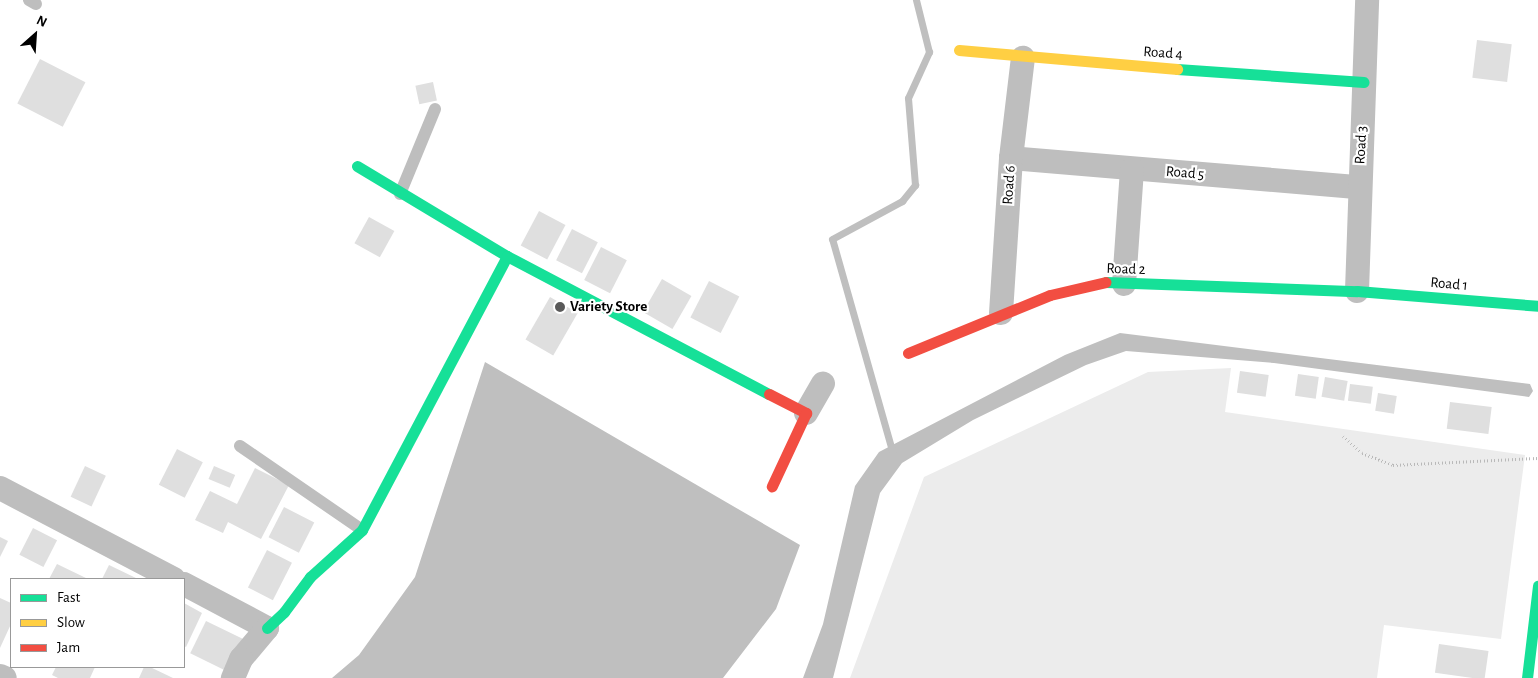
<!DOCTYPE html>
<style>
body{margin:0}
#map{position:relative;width:1538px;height:678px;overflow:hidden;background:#fff;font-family:"Alegreya Sans",sans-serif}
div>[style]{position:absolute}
.green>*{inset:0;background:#ececec}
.water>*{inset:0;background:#bfbfbf}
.stream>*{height:7px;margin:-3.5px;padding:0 3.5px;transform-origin:3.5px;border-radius:3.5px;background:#bfbfbf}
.building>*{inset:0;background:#dfdfdf;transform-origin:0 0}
.path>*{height:3px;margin-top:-1.5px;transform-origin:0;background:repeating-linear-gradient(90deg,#b9b9b9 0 1px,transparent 0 3.5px)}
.lane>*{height:12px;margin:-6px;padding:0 6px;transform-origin:6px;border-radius:6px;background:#bebebe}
.street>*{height:24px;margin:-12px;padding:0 12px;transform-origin:12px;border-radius:12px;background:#bebebe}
.fast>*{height:11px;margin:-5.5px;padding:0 5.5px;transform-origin:5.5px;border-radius:5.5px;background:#16e098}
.slow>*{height:11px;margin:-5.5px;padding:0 5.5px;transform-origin:5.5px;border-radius:5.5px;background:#ffcf43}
.jam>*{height:11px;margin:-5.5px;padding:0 5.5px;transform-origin:5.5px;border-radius:5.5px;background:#f24e42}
.dots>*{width:14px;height:14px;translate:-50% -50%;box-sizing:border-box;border:2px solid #fff;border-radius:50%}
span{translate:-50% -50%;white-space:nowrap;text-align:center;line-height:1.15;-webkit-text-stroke:4.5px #fff;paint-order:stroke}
.street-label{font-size:15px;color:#000}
.poi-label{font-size:15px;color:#000;font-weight:700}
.left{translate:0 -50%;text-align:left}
.legend{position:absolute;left:10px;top:578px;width:175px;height:90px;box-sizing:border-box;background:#fff;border:1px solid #999;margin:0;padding:6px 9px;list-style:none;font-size:15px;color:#000}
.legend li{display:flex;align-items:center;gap:10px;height:25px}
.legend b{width:25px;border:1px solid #999}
.north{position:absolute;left:10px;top:10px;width:50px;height:50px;-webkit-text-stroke:4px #fff;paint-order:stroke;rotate:26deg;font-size:14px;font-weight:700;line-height:20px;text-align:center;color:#000}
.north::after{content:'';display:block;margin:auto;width:18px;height:22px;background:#000;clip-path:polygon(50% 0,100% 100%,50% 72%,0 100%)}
</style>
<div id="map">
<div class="green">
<div style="clip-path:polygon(1231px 368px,1225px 412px,1525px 455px,1501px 639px,1384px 625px,1377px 678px,850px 678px,924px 477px,1148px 372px)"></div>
</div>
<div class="water">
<div style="clip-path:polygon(1120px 333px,1530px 384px,1533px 391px,1529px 397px,1274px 363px,1126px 351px,1086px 365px,973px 420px,902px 463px,880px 493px,833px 678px,803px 678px,823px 624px,855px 486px,879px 452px,1065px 355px)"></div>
<div style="clip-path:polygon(485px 362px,800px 545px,776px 609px,723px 678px,332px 678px,359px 655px,415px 577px)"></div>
</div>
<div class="stream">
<div style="left:893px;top:454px;width:223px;rotate:-105.8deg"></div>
<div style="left:832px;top:239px;width:80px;rotate:-28.5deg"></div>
<div style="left:902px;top:201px;width:21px;rotate:-51deg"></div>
<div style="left:915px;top:185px;width:87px;rotate:-94.6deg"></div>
<div style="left:908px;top:98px;width:51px;rotate:-65.5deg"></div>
<div style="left:929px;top:52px;width:54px;rotate:-104deg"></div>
</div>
<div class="building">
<div style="left:1477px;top:40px;width:35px;height:38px;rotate:7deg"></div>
<div style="left:40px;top:59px;width:51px;height:50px;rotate:27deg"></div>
<div style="left:433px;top:82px;width:19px;height:18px;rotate:78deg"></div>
<div style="left:539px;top:211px;width:30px;height:39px;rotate:28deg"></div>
<div style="left:369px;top:217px;width:29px;height:30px;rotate:29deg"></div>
<div style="left:572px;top:229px;width:29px;height:35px;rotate:27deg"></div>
<div style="left:601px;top:247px;width:29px;height:37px;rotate:27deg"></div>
<div style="left:662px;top:279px;width:34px;height:38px;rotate:30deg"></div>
<div style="left:709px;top:281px;width:34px;height:41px;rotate:27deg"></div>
<div style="left:550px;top:297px;width:32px;height:49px;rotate:30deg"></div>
<div style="left:1240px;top:371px;width:29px;height:22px;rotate:8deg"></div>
<div style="left:1298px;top:374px;width:21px;height:22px;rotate:8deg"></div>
<div style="left:1325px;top:377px;width:23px;height:20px;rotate:10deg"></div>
<div style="left:1350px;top:384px;width:23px;height:17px;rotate:7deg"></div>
<div style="left:1378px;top:393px;width:19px;height:18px;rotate:9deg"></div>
<div style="left:1450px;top:402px;width:42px;height:27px;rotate:7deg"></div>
<div style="left:177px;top:449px;width:29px;height:40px;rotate:27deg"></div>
<div style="left:85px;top:466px;width:23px;height:34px;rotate:25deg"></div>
<div style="left:214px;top:466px;width:23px;height:14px;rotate:23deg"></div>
<div style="clip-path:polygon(255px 468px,289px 485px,261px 539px,228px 522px,223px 533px,195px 520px,210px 491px,237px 504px)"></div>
<div style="left:284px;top:507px;width:34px;height:34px;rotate:27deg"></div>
<div style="left:33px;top:528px;width:27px;height:30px;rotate:27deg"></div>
<div style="clip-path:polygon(0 537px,8px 541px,0 557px)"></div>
<div style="left:267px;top:550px;width:28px;height:42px;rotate:27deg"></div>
<div style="clip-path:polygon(57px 564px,88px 579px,49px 579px)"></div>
<div style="clip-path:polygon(109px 565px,138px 579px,102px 579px)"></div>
<div style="clip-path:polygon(0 598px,11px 603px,11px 624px,0 648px)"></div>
<div style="clip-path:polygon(184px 603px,202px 613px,186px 647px,184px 646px)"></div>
<div style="left:206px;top:621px;width:43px;height:36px;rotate:26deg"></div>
<div style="left:1439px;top:644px;width:50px;height:29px;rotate:8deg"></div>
<div style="clip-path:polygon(56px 667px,95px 667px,90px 678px,58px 678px,52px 675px)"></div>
<div style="clip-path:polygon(144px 667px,150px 667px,173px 678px,139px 678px)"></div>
</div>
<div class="path">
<div style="left:1343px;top:436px;width:25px;rotate:42deg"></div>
<div style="left:1362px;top:453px;width:33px;rotate:21deg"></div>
<div style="left:1393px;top:465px;width:145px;rotate:-2.8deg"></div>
</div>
<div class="lane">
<div style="left:29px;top:0;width:8px;rotate:30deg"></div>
<div style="left:400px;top:194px;width:92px;rotate:-67.6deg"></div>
<div style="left:240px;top:446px;width:148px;rotate:34.5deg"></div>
</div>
<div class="street">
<div style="left:1011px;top:158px;width:349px;rotate:4.8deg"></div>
<div style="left:1124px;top:284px;width:115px;rotate:-86deg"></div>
<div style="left:1357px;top:291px;width:291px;rotate:-88deg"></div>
<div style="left:1001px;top:313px;width:155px;rotate:-86.3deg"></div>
<div style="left:1011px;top:158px;width:101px;rotate:-83.2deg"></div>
<div style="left:806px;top:413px;width:34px;rotate:-60deg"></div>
<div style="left:0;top:488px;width:196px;rotate:27.6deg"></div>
<div style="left:184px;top:584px;width:94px;rotate:27.9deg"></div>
<div style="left:267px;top:628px;width:40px;rotate:130deg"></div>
<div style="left:241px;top:659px;width:21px;rotate:113deg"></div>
<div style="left:0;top:676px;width:5px;rotate:22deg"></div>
</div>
<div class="fast">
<div style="left:1177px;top:69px;width:187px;rotate:4deg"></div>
<div style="left:357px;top:166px;width:175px;rotate:31deg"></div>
<div style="left:507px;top:256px;width:296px;rotate:27.8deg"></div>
<div style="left:1106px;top:282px;width:251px;rotate:2.1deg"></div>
<div style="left:1357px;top:291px;width:182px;rotate:4.7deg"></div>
<div style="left:267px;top:628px;width:23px;rotate:-43deg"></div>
<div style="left:284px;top:612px;width:44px;rotate:-53.4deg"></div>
<div style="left:310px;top:577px;width:70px;rotate:-42.1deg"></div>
<div style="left:362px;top:530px;width:310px;rotate:-62.1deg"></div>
<div style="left:1527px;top:678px;width:93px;rotate:-83.2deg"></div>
</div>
<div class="slow">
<div style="left:959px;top:50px;width:219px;rotate:5deg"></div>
</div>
<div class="jam">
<div style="left:908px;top:353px;width:153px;rotate:-22.2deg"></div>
<div style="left:1050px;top:295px;width:57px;rotate:-13.1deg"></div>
<div style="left:769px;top:394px;width:42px;rotate:27.2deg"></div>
<div style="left:806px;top:413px;width:81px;rotate:115deg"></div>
</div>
<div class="dots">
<div style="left:560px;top:307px;background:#595959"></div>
</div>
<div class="street-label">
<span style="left:1163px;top:53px;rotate:4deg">Road 4</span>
<span style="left:1361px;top:145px;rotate:-87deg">Road 3</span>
<span style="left:1185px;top:173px;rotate:5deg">Road 5</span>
<span style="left:1009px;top:185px;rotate:-86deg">Road 6</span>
<span style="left:1126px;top:269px;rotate:2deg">Road 2</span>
<span style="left:1449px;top:284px;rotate:5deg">Road 1</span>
</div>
<div class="poi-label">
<span class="left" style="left:570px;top:307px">Variety Store</span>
</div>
<ul class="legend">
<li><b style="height:6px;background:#16e098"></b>Fast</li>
<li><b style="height:6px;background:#ffcf43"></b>Slow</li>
<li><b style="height:6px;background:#f24e42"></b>Jam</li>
</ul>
<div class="north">N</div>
</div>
